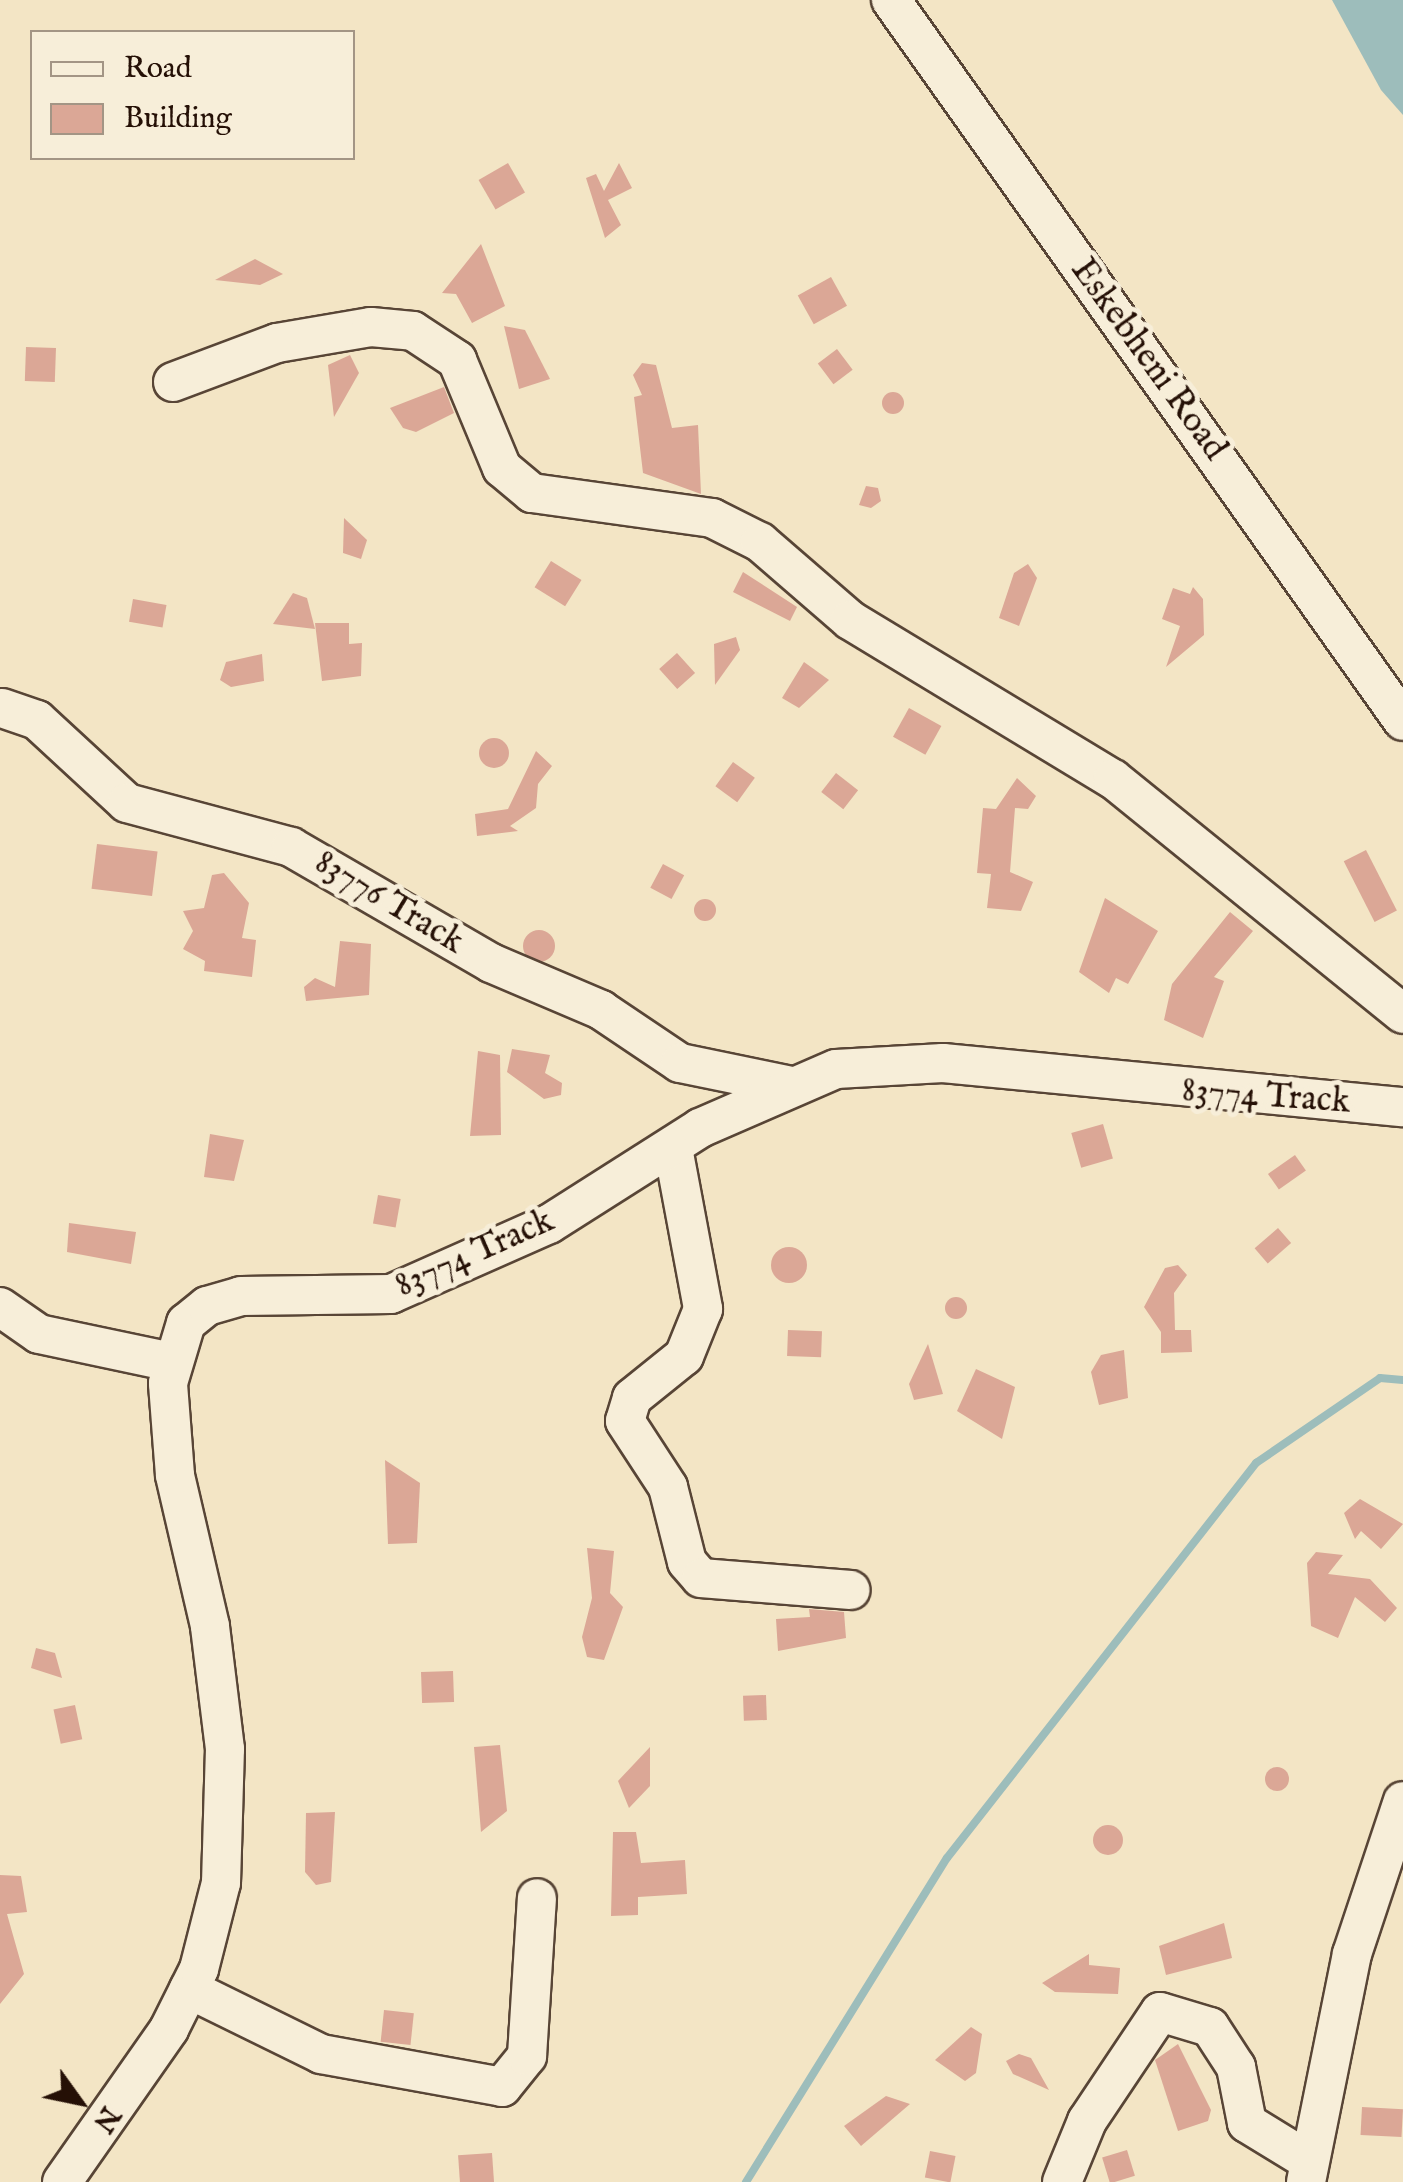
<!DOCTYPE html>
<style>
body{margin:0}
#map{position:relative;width:1403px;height:2182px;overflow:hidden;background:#f3e5c5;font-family:"IM FELL English",serif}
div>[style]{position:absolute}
.water>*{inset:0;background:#9dbdbb}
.stream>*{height:8px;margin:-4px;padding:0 4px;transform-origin:4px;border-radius:4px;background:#9dbdbb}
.building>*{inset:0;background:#dba796;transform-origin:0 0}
.round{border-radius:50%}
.roads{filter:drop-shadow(2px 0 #584536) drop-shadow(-2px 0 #584536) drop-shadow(0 2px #584536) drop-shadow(0 -2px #584536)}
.minor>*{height:38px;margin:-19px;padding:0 19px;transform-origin:19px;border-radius:19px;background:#f7eed9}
span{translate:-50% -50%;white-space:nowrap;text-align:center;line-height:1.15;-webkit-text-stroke:10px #f7eed9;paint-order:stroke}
.street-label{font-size:35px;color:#251006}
.legend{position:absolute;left:30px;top:30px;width:325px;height:130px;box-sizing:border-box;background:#f7eed9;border:2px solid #a39585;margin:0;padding:12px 18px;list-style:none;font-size:30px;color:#251006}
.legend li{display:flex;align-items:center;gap:20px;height:50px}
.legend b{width:50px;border:2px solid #a39585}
.north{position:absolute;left:30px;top:2052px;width:100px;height:100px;-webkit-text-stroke:8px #f7eed9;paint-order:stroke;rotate:123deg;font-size:28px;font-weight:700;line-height:40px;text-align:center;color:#251006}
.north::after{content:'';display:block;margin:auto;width:35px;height:45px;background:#251006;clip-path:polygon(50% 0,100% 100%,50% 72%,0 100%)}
</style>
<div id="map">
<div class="water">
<div style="clip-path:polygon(1332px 0,1403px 0,1403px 115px,1381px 90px)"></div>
</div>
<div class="stream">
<div style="left:746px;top:2182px;width:381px;rotate:-58.2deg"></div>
<div style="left:947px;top:1858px;width:502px;rotate:-51.96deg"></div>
<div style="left:1256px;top:1463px;width:150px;rotate:-34.4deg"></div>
<div style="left:1380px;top:1378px;width:23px;rotate:5deg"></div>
</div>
<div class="building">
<div style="left:508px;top:163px;width:34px;height:34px;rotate:60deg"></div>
<div style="clip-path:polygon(619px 163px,632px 188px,608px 200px,621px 225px,605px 238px,586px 178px,596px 174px,604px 191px)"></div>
<div style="clip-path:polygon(481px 244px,505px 306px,472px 323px,456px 294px,442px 293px)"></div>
<div style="clip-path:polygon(255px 259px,283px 274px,260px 285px,215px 280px)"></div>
<div style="left:831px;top:277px;width:33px;height:38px;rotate:61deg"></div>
<div style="clip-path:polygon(504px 326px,525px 330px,550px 379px,519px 389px)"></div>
<div style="left:26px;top:347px;width:30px;height:34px;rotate:2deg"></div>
<div style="left:837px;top:349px;width:26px;height:24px;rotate:53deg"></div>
<div style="clip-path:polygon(350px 355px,359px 373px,334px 417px,328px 365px)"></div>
<div style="clip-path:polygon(642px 363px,656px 365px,672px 428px,698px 425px,701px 494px,643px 473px,634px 397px,642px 395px,633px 375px)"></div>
<div style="clip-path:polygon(444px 387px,454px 413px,416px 432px,403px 428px,390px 408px)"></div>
<div class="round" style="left:882px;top:392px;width:22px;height:22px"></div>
<div style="clip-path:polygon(866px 486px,878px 488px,881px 501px,871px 508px,859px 505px)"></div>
<div style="clip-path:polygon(344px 518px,367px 540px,361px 559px,343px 553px)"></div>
<div style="left:551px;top:561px;width:36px;height:31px;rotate:32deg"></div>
<div style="clip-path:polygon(1028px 564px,1037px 578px,1019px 626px,999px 618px,1014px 573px)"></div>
<div style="clip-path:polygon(743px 572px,797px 607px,790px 621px,733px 592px)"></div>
<div style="clip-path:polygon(1193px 587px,1203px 599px,1204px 635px,1166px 667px,1180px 626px,1162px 619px,1173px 588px,1190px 594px)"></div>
<div style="clip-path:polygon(293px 593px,307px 598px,315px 629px,273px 624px)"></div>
<div style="left:133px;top:599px;width:34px;height:23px;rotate:10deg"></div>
<div style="clip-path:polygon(315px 623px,349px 623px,349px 644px,362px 643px,361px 676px,322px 681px)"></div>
<div style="clip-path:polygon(736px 637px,740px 650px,715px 685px,714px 644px)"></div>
<div style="left:677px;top:653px;width:27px;height:24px;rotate:48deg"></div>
<div style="clip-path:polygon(262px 654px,264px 681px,231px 687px,220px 680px,226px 662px)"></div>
<div style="clip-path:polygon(804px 662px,829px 680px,799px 708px,782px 698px)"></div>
<div style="left:909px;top:708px;width:37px;height:33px;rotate:29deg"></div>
<div class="round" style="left:479px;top:738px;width:30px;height:30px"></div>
<div style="clip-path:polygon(536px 751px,552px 766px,538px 784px,536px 808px,510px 826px,518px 831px,477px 836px,475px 814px,508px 809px)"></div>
<div style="left:733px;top:762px;width:27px;height:30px;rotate:36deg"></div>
<div style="left:836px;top:773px;width:28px;height:24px;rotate:38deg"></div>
<div style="clip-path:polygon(1017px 778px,1036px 796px,1028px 809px,1015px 808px,1010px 872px,1033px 882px,1021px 911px,987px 908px,991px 874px,977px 873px,983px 808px,996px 809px)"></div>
<div style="left:97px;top:844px;width:61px;height:45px;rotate:7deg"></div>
<div style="left:1366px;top:850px;width:68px;height:25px;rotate:63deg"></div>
<div style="left:663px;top:864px;width:24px;height:27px;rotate:28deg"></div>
<div style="clip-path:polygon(224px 873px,249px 903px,242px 938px,256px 940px,252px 977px,204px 971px,205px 961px,183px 949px,193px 931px,183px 911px,204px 908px,212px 875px)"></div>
<div style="clip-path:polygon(1105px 898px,1158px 931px,1128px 984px,1116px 978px,1109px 993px,1079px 972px)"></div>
<div class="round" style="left:694px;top:899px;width:22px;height:22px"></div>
<div style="clip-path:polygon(1230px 912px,1253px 931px,1214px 977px,1224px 981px,1203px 1038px,1164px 1020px,1172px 984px)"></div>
<div class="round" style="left:523px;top:930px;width:32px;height:32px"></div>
<div style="clip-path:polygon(340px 941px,371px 944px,369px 995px,306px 1001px,304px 987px,315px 978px,335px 987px)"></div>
<div style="clip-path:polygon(512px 1049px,550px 1055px,545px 1073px,562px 1083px,561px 1095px,544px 1099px,507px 1072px)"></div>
<div style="clip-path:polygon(478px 1051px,500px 1055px,501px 1135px,470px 1136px)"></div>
<div style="left:1103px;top:1124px;width:36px;height:33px;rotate:74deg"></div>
<div style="clip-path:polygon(210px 1134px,244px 1140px,234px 1181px,204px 1177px)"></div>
<div style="left:1295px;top:1155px;width:19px;height:33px;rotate:55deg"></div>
<div style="left:378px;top:1195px;width:23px;height:29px;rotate:10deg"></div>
<div style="clip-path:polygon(69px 1223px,136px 1232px,131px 1264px,67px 1252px)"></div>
<div style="left:1278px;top:1228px;width:20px;height:31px;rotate:49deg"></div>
<div class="round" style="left:771px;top:1247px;width:36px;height:36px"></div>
<div style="clip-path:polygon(1178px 1265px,1187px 1275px,1174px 1293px,1175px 1330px,1191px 1330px,1192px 1352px,1161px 1353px,1161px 1332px,1144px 1307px,1165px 1268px)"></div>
<div class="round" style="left:945px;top:1297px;width:22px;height:22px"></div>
<div style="left:788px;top:1330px;width:34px;height:26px;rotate:2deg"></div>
<div style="clip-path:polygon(928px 1344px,943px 1394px,914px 1400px,909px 1384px)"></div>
<div style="clip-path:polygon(1124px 1350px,1128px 1398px,1099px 1405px,1091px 1372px,1101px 1355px)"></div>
<div style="clip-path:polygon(976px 1369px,1015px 1387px,1002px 1439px,957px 1411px)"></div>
<div style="clip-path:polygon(385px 1460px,420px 1483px,417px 1543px,388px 1544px)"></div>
<div style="clip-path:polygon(1360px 1499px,1403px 1524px,1381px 1549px,1361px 1531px,1355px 1539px,1344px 1513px)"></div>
<div style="clip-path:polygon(587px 1548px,614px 1551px,610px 1593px,623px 1607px,604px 1660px,587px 1657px,582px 1637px,592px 1598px)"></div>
<div style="clip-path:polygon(1316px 1552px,1343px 1555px,1328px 1574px,1370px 1579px,1397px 1608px,1385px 1622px,1355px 1597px,1338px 1638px,1311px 1626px,1307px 1563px)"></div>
<div style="clip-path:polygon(809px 1609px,844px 1612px,846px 1638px,778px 1651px,776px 1619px,810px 1617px)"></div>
<div style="clip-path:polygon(36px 1648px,55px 1653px,62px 1678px,31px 1668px)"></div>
<div style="left:453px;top:1671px;width:31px;height:32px;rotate:88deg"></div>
<div style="left:766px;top:1695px;width:25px;height:23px;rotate:88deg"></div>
<div style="left:75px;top:1705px;width:35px;height:22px;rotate:78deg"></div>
<div style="clip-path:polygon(500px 1745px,507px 1811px,481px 1832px,474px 1747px)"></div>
<div style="clip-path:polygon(650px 1747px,650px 1786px,629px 1808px,618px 1781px)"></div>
<div class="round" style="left:1265px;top:1767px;width:24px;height:24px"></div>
<div style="clip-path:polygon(335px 1812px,331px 1882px,316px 1885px,305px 1872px,306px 1813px)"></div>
<div class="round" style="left:1093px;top:1825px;width:30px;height:30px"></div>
<div style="clip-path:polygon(613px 1832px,636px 1832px,641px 1863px,685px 1860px,687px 1894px,638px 1897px,638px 1915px,611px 1916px)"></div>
<div style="clip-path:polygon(0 1875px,21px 1876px,27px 1912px,7px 1914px,24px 1974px,0 2004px)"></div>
<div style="clip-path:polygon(1224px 1923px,1232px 1958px,1166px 1975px,1159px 1946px)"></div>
<div style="clip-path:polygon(1089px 1954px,1089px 1965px,1120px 1968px,1118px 1994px,1055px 1992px,1042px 1983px)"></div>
<div style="left:384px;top:2010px;width:30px;height:32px;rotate:6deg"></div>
<div style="clip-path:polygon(971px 2027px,982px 2034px,976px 2073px,965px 2081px,935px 2060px)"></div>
<div style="clip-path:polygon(1178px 2044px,1211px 2110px,1208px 2121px,1178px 2131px,1155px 2060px)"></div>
<div style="clip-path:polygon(1019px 2054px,1031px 2058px,1049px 2090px,1013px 2074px,1006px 2061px)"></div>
<div style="clip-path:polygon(886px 2096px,910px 2104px,861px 2146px,844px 2126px)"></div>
<div style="left:1362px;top:2107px;width:41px;height:28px;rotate:3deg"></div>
<div style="left:1127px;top:2150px;width:27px;height:26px;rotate:73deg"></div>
<div style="left:930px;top:2151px;width:26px;height:27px;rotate:11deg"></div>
<div style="left:492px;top:2153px;width:29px;height:34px;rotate:86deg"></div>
</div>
<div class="roads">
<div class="minor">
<div style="left:891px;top:0;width:884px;rotate:54.62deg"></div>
<div style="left:173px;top:382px;width:111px;rotate:-20.6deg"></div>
<div style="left:277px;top:343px;width:95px;rotate:-9.7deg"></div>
<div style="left:371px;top:327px;width:42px;rotate:5.4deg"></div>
<div style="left:413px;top:331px;width:53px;rotate:33.4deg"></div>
<div style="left:457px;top:360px;width:117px;rotate:67.4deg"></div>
<div style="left:502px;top:468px;width:39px;rotate:40deg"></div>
<div style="left:532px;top:493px;width:182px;rotate:7.9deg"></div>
<div style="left:712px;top:518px;width:54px;rotate:26.6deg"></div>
<div style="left:760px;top:542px;width:119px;rotate:40.9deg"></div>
<div style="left:850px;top:620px;width:307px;rotate:31.2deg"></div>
<div style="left:1113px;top:779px;width:373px;rotate:39deg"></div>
<div style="left:2px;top:708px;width:37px;rotate:19deg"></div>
<div style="left:37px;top:720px;width:122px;rotate:42.7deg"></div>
<div style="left:127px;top:803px;width:170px;rotate:15deg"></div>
<div style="left:291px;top:847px;width:231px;rotate:30.1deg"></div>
<div style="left:491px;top:963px;width:120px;rotate:23.1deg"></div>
<div style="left:601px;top:1010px;width:95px;rotate:33.9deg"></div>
<div style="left:680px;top:1063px;width:109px;rotate:11.6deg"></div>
<div style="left:673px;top:1148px;width:164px;rotate:79.4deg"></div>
<div style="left:703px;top:1309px;width:51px;rotate:112deg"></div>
<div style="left:684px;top:1356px;width:67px;rotate:141.1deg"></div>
<div style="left:632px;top:1398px;width:24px;rotate:107deg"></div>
<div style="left:625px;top:1421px;width:79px;rotate:56.9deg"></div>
<div style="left:668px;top:1487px;width:77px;rotate:75.8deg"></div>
<div style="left:687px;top:1562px;width:21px;rotate:49deg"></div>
<div style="left:701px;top:1578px;width:150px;rotate:4.6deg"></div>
<div style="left:0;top:1307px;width:47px;rotate:34.7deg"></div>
<div style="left:39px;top:1334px;width:136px;rotate:11.9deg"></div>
<div style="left:189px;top:1989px;width:147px;rotate:26.2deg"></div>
<div style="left:321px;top:2054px;width:184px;rotate:10.3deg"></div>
<div style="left:502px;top:2087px;width:40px;rotate:-51deg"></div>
<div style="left:527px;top:2056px;width:158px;rotate:-86.4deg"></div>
<div style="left:62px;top:2182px;width:187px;rotate:-55deg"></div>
<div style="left:169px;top:2029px;width:67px;rotate:-63.4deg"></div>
<div style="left:199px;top:1969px;width:89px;rotate:-75.7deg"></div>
<div style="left:221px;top:1883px;width:134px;rotate:-88.3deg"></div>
<div style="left:225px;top:1749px;width:124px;rotate:-97deg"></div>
<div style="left:210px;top:1626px;width:155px;rotate:-103.1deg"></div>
<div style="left:175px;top:1475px;width:92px;rotate:-94.4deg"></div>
<div style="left:168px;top:1383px;width:63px;rotate:-73.3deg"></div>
<div style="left:186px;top:1323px;width:27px;rotate:-39deg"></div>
<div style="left:207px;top:1306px;width:35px;rotate:-16deg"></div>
<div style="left:241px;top:1296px;width:150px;rotate:-0.8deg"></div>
<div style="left:391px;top:1294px;width:173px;rotate:-23.9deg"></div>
<div style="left:549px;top:1224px;width:179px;rotate:-32.4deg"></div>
<div style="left:700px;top:1128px;width:148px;rotate:-23.5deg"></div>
<div style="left:836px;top:1069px;width:107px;rotate:-3.2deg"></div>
<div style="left:943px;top:1063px;width:462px;rotate:5.5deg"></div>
<div style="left:1062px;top:2182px;width:66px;rotate:-67.7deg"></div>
<div style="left:1087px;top:2121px;width:131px;rotate:-56.2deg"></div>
<div style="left:1160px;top:2012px;width:52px;rotate:16.7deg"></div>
<div style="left:1210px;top:2027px;width:48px;rotate:57deg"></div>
<div style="left:1236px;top:2067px;width:57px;rotate:78.9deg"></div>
<div style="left:1247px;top:2123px;width:73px;rotate:31.5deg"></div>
<div style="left:1306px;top:2182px;width:233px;rotate:-78.6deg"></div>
<div style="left:1352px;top:1954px;width:161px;rotate:-71.6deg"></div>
</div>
</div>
<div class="street-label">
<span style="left:1148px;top:360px;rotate:54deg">Eskebheni Road</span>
<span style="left:389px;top:903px;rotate:31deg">83776 Track</span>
<span style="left:1266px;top:1097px;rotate:4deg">83774 Track</span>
<span style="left:475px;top:1254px;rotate:-24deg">83774 Track</span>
</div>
<ul class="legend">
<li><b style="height:12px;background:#f7eed9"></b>Road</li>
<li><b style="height:28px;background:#dba796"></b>Building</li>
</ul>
<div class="north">N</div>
</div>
